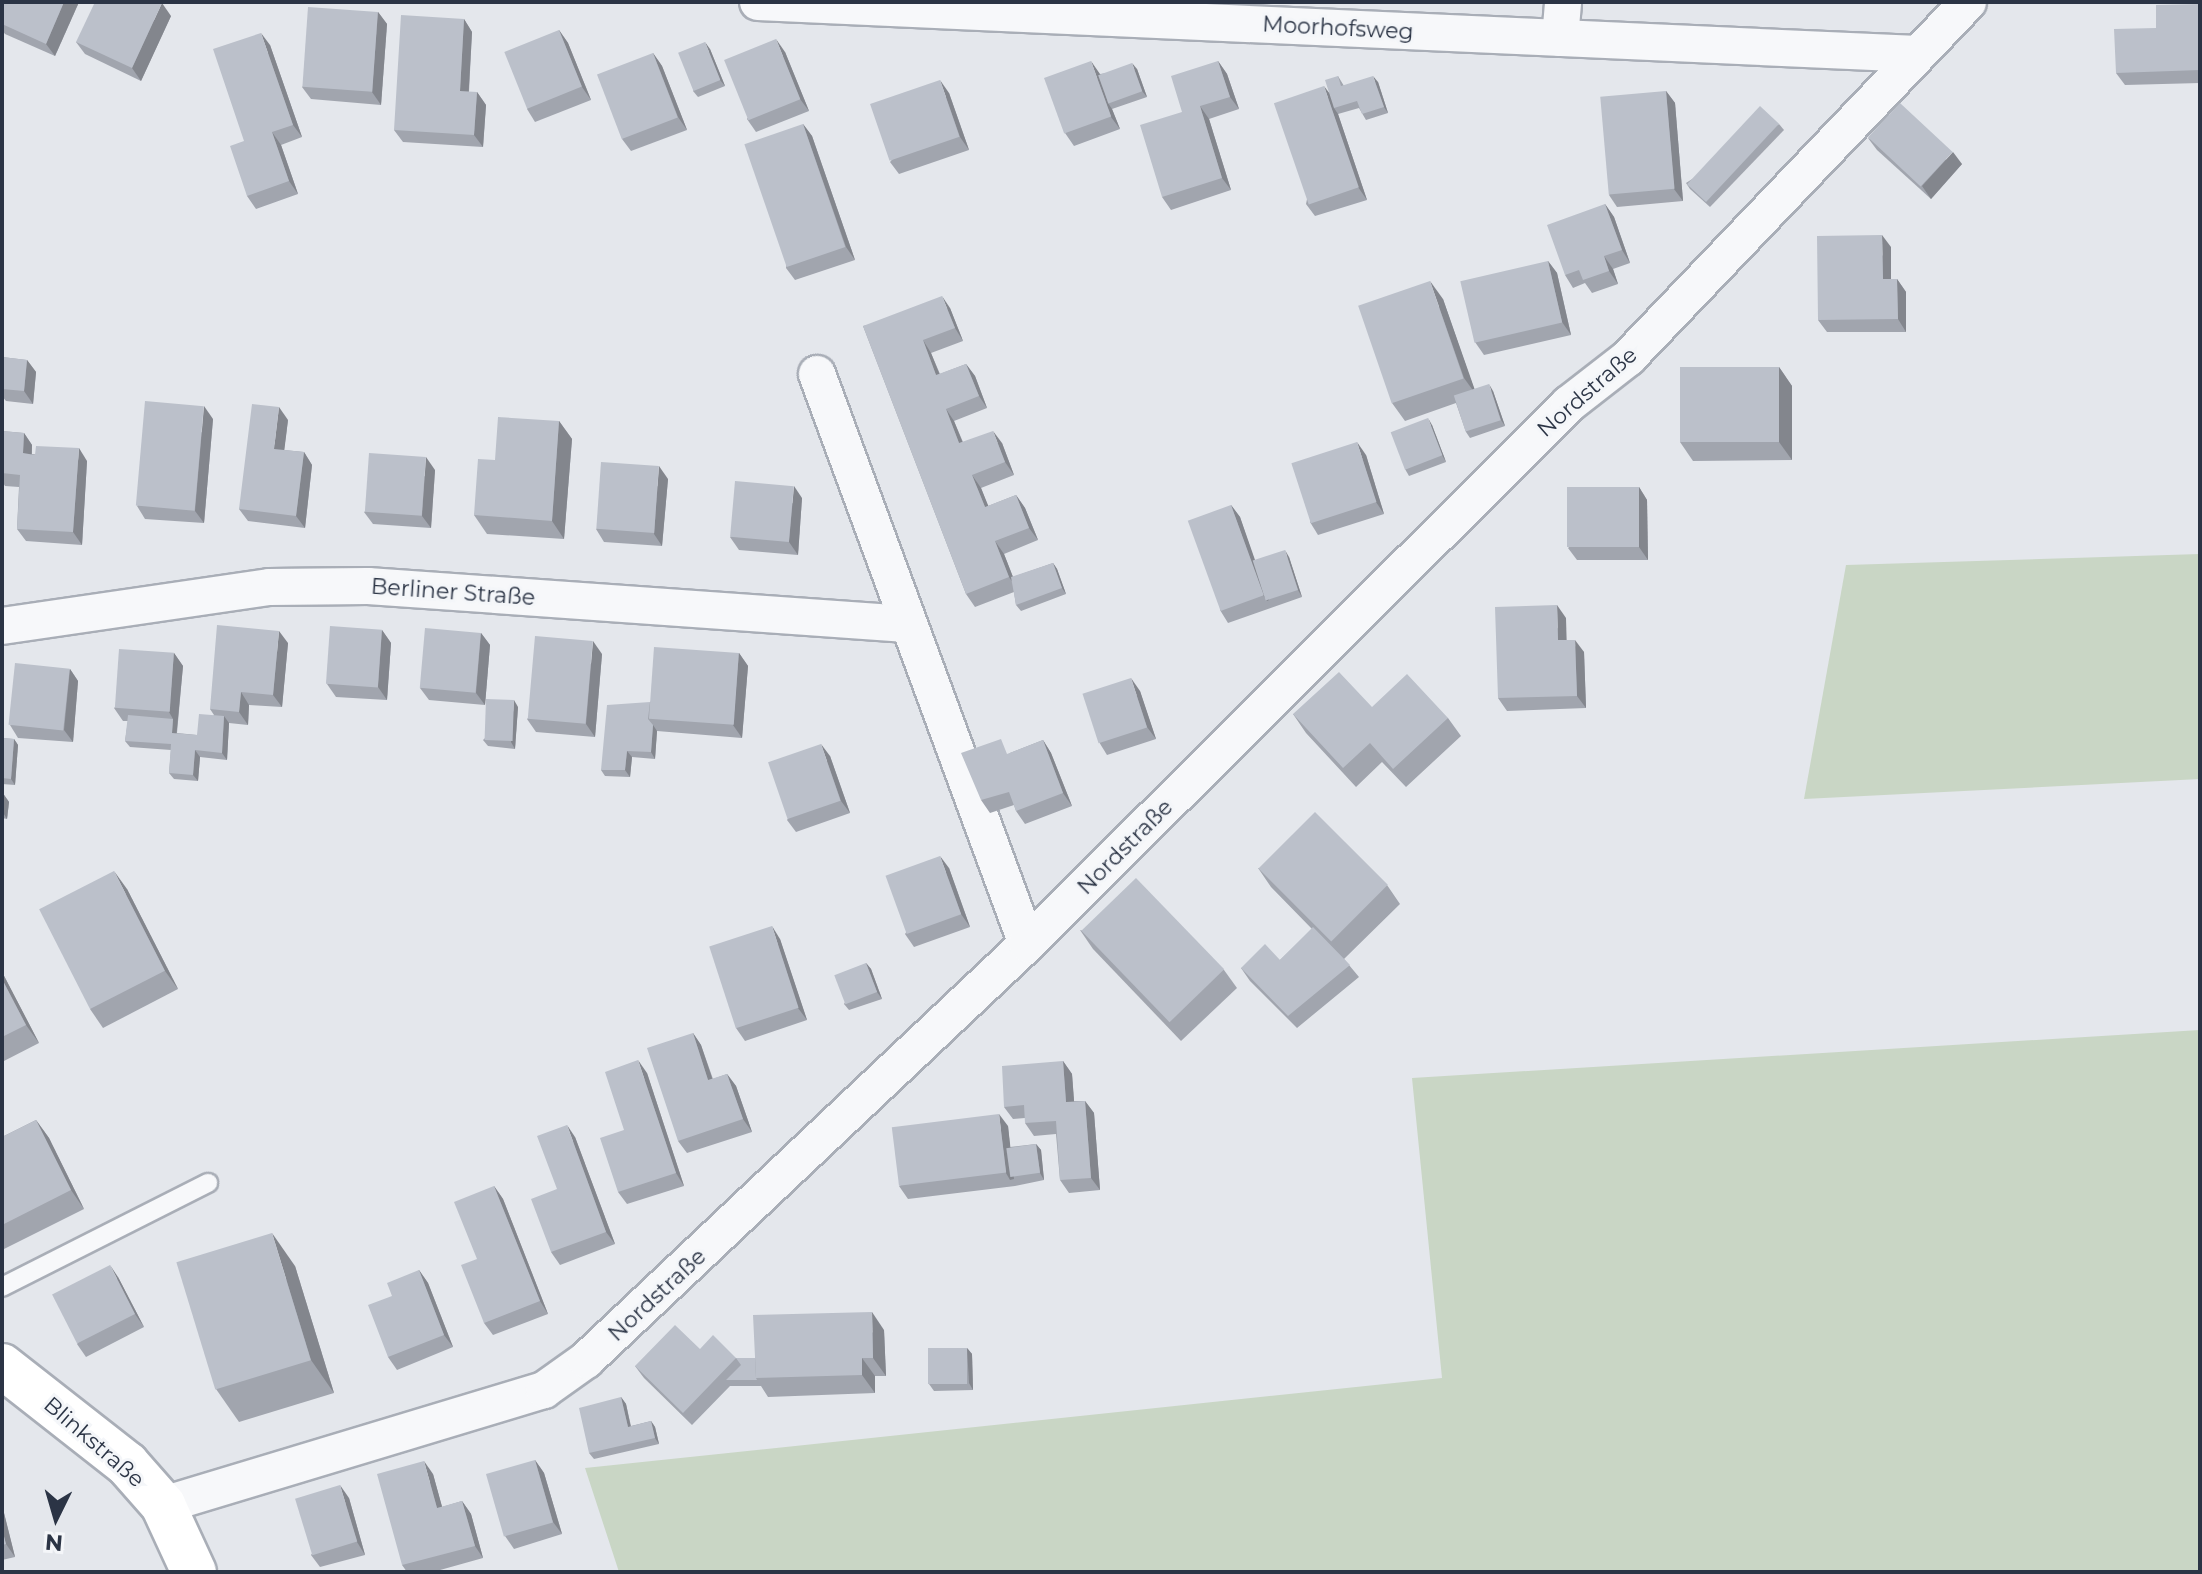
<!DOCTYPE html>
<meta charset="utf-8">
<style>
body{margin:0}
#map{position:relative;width:2202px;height:1574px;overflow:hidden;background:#e4e7ec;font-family:Montserrat,sans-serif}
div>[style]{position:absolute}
.green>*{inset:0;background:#c9d6c5}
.roads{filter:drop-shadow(2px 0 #a9aeb7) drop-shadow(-2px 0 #a9aeb7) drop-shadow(0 2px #a9aeb7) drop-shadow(0 -2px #a9aeb7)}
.lane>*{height:18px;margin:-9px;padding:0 9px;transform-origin:9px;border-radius:9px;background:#f7f8fa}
.street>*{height:36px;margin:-18px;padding:0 18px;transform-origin:18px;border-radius:18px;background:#f7f8fa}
.secondary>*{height:44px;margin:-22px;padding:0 22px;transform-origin:22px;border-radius:22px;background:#fff}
.wall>*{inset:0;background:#a1a5ae}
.shaded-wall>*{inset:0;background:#83868d}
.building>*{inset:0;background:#bbc0ca;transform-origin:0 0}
span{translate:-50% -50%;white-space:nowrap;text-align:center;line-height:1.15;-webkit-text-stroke:6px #f4f6f9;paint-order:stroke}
.street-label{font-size:22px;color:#2b3445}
.frame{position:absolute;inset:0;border:4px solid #2b3445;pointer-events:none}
.north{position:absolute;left:16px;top:1478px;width:80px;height:80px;-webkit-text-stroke:6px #f4f6f9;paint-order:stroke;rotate:185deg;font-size:22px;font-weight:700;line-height:32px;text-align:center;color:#2b3445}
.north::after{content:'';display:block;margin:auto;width:28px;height:36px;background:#2b3445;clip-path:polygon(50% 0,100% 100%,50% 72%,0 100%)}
</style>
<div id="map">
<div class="green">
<div style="clip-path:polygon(2200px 554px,2200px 779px,1804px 799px,1846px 565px)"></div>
<div style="clip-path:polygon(2200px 1030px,2200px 1572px,619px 1572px,585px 1468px,1442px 1378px,1412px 1078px)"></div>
</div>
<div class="roads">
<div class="lane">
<div style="left:2px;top:1287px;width:231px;rotate:-26.8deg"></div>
</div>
<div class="street">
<div style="left:758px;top:2px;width:1161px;rotate:2.57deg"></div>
<div style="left:1560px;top:38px;width:36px;rotate:-85deg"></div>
<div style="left:817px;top:374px;width:607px;rotate:69.78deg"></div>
<div style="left:2px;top:626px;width:270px;rotate:-8.3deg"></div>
<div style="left:269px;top:587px;width:99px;rotate:-0.6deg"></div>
<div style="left:368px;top:586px;width:540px;rotate:4.03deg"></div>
<div style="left:163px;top:1505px;width:398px;rotate:-16.8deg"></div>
<div style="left:544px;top:1390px;width:52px;rotate:-35.5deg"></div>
<div style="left:586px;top:1360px;width:606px;rotate:-43.33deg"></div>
<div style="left:1027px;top:944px;width:765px;rotate:-44.89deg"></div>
<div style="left:1569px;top:404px;width:75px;rotate:-37.9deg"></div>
<div style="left:1628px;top:358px;width:492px;rotate:-46.3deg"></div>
</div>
<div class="secondary">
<div style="left:2px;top:1366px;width:159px;rotate:38.1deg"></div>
<div style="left:127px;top:1464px;width:55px;rotate:48.7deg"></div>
<div style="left:163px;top:1505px;width:74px;rotate:65.2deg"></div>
</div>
</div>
<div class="wall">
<div style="clip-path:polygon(5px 2px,79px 2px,55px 56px,5px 34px,2px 30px,2px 9px)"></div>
<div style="clip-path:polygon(2200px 4px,2200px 83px,2125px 85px,2116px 73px,2156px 28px)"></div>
<div style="clip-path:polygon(378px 12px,387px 24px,381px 105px,311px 99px,302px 87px)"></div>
<div style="clip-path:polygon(171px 16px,141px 81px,85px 54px,76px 42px)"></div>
<div style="clip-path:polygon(464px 19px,472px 32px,469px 92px,477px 92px,486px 105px,483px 147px,403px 142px,394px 130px)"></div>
<div style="clip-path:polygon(559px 30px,568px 43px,591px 100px,535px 122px,527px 109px)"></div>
<div style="clip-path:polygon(270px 45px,302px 137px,281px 145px,298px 194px,256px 209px,247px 196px,244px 141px)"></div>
<div style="clip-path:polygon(710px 49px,725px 86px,698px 97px,693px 91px)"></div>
<div style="clip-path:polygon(785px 52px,809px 111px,756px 132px,747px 119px)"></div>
<div style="clip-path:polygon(653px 53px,662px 66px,687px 130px,631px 151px,622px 139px)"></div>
<div style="clip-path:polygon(1218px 61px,1227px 74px,1239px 109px,1209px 119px,1231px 190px,1171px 210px,1162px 197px,1182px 112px)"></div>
<div style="clip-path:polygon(1137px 69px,1147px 97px,1112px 109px,1120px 129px,1074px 146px,1065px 133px,1100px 74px)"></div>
<div style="clip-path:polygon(1338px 76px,1344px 86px,1378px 82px,1388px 113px,1366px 120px,1359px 108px,1338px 114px,1367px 200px,1315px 216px,1306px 204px,1329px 93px)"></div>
<div style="clip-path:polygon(1666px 91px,1675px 103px,1683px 201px,1617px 207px,1609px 195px)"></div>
<div style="clip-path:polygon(949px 93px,969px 150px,899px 174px,890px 162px)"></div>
<div style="clip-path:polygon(803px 124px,812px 136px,855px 260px,795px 280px,786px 268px)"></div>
<div style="clip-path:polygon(1779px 124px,1784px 130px,1710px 207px,1690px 189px,1686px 183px)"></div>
<div style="clip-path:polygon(1868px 138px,1962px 164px,1931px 199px,1877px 150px)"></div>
<div style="clip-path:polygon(1605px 204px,1614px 217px,1630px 263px,1613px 269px,1618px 284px,1592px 293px,1585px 283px,1573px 288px,1565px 275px)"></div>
<div style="clip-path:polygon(1891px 247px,1891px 279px,1897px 279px,1906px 292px,1906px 332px,1827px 332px,1818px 320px)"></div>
<div style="clip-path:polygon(1548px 261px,1557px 273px,1571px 335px,1484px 355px,1475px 342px)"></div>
<div style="clip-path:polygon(1443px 299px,1474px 389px,1493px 391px,1505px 426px,1470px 438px,1466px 432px,1456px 403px,1405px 421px,1392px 403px)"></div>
<div style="clip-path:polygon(950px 308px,963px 341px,931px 353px,940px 374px,966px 364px,975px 376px,987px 408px,954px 421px,963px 442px,1002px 443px,1014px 475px,981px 488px,988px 506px,1016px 495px,1025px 508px,1038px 540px,1004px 554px,1013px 577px,1053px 563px,1057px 569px,1066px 594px,1021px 611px,1016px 605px,1014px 592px,975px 607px,966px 594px,863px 326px)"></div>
<div style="clip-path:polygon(2px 357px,27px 360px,36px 372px,33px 404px,6px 401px,2px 396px)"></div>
<div style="clip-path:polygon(1779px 367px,1792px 386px,1792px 460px,1693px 461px,1680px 442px)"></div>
<div style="clip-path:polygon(213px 419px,204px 523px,145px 519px,137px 506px)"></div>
<div style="clip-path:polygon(288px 420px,284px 450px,304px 452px,312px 465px,305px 528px,248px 521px,239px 509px)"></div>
<div style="clip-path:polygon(559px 421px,572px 439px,564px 539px,487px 534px,474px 515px,495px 460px)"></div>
<div style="clip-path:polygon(1432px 425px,1446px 462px,1409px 476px,1405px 469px)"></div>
<div style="clip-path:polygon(2px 431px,24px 433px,32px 445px,32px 454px,87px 461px,82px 545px,26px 541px,17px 529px,19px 487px,5px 486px,2px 481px)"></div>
<div style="clip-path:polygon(1366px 455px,1384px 514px,1318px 535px,1310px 522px)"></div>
<div style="clip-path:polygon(435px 470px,431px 528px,373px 524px,364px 512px)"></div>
<div style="clip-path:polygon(668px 479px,662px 546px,604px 542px,596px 529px)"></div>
<div style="clip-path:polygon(1639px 487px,1647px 500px,1648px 560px,1577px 560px,1568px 548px)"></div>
<div style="clip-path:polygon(802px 498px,798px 555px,739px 550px,730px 537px)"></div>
<div style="clip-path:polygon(1231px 505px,1240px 517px,1255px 562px,1289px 557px,1302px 597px,1228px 623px,1220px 610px)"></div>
<div style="clip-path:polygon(1566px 618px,1566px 640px,1584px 652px,1586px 708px,1507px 711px,1498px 698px)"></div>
<div style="clip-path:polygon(382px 630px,391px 643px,387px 700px,336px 697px,327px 684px)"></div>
<div style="clip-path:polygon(481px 633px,490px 645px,485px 705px,429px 700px,420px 688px)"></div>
<div style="clip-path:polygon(288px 643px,282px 707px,249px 705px,248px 725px,229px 723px,227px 760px,200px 757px,198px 781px,174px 779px,169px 773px,171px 750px,130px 747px,125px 741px,128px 721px,123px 721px,114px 708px,174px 653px,183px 666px,177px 733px,197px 735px,214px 715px,210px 709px)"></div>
<div style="clip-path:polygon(739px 653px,748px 666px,742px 738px,657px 731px,655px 759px,632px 757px,630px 777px,605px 776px,601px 770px,650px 702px)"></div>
<div style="clip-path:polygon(602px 654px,595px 737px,536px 732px,527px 719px)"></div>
<div style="clip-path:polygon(70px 669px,78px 681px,73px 742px,18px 738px,10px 725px)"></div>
<div style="clip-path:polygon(1140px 691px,1156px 739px,1107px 755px,1099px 742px)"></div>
<div style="clip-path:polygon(518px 707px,515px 749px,488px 746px,483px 740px)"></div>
<div style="clip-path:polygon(1372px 707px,1448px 718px,1461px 736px,1406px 787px,1382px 762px,1356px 787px,1306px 733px,1293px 714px)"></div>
<div style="clip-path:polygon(2px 738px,14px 739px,18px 745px,15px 785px,2px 784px)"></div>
<div style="clip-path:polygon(1043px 740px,1051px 753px,1072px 806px,1025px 824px,1016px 811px,1014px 805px,990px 813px,981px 800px,1010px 753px)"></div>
<div style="clip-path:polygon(830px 756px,850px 813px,796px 832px,787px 820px)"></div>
<div style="clip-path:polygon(2px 792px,9px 802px,7px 819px,2px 818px)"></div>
<div style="clip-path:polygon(949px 868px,970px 927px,914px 947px,905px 934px)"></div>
<div style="clip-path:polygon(1258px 868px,1387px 885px,1400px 904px,1344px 959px,1359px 977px,1297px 1028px,1250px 981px,1241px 968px,1280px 960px,1312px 929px,1271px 887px)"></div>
<div style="clip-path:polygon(127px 889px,178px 989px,103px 1028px,90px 1009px)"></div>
<div style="clip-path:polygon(1080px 930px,1224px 970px,1237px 988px,1181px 1041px,1093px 949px)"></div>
<div style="clip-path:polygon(780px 939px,807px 1020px,745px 1041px,736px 1028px)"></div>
<div style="clip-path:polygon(866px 963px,871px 969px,882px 999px,849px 1010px,844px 1004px)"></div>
<div style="clip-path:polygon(2px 972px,39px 1043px,2px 1062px)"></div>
<div style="clip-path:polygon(693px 1033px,701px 1045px,713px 1079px,727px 1074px,736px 1086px,752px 1132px,687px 1153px,678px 1141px)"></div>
<div style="clip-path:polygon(1063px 1061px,1072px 1074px,1074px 1101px,1085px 1101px,1094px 1113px,1100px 1190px,1069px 1193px,1060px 1180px,1056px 1134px,1034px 1136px,1025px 1123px,1025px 1118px,1013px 1119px,1004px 1107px)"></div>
<div style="clip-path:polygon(647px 1073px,684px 1186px,627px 1204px,618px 1192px,624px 1130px)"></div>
<div style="clip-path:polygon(36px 1120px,49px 1138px,84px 1209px,2px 1250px,2px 1137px)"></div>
<div style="clip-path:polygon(1008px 1126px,1010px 1147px,1036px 1144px,1041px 1150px,1044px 1180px,1015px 1186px,908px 1199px,899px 1186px)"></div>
<div style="clip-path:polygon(575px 1137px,615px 1244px,560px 1265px,551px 1252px,557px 1189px)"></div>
<div style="clip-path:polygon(494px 1186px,503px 1199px,548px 1314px,493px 1335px,484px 1323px,477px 1259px)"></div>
<div style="clip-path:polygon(295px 1266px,334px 1393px,239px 1422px,216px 1389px)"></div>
<div style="clip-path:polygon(419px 1270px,428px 1283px,453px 1347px,397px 1370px,388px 1357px,392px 1296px)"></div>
<div style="clip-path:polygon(118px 1277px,144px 1327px,86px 1357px,77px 1344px)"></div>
<div style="clip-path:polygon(884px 1330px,886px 1376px,875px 1376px,875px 1393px,768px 1397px,761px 1386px,730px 1386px,692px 1425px,644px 1378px,635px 1366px,736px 1358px,755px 1358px)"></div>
<div style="clip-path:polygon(967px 1348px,972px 1354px,973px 1390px,934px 1391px,929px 1384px)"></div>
<div style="clip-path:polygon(621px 1397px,626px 1404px,631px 1426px,651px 1421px,655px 1427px,659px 1444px,594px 1459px,589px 1453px)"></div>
<div style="clip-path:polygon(535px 1460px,544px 1473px,562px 1534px,514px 1549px,505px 1536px)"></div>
<div style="clip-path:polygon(433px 1474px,442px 1507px,462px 1501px,471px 1514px,483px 1558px,433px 1572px,405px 1572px,407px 1572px,402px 1565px)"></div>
<div style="clip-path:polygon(349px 1498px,365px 1555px,320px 1567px,311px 1555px)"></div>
<div style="clip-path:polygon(2px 1505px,15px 1557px,2px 1560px)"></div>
</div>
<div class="shaded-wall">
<div style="clip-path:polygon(64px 2px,79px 2px,55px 56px,46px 44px)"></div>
<div style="clip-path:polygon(162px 3px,171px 16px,141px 81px,132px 68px)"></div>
<div style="clip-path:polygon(378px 12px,387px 24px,381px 105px,372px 92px)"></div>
<div style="clip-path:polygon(464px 19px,472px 32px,468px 103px,460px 91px)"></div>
<div style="clip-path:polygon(559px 30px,568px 43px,591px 100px,582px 87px)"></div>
<div style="clip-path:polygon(261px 33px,270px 45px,302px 137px,293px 125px)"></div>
<div style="clip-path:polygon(776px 39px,785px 52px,809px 111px,800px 99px)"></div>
<div style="clip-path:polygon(705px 42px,710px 49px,725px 86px,720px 80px)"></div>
<div style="clip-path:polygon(653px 53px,662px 66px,687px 130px,678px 117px)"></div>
<div style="clip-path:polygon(1091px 61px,1100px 74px,1108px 103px,1112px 109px,1120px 129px,1111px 117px)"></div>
<div style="clip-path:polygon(1218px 61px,1227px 74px,1239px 109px,1230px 97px)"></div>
<div style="clip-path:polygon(1132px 63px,1137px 69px,1147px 97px,1142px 91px)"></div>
<div style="clip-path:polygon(1373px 76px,1378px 82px,1388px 113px,1384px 107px)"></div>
<div style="clip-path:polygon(940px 80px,949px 93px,969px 150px,960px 137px)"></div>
<div style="clip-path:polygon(1324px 86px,1333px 98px,1334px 108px,1338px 114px,1367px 200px,1358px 187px)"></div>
<div style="clip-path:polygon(1666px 91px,1675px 103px,1683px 201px,1674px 189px)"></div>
<div style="clip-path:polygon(477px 92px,486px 105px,483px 147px,474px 135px)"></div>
<div style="clip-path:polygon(1200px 106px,1209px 119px,1231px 190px,1222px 178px)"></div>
<div style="clip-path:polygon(803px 124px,812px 136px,855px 260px,846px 247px)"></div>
<div style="clip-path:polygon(272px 132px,281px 145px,298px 194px,289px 181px)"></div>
<div style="clip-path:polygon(1953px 152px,1962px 164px,1931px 199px,1922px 186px)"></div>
<div style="clip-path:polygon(1605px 204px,1614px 217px,1630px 263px,1622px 250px)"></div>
<div style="clip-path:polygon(1882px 235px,1891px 247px,1891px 292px,1883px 279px)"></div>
<div style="clip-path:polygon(1604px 256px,1613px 269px,1618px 284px,1609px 271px)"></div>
<div style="clip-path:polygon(1548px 261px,1557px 273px,1571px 335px,1562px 322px)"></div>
<div style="clip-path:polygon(1897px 279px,1906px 292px,1906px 332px,1898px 319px)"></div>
<div style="clip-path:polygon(1430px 281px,1443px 299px,1477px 396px,1464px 378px)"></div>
<div style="clip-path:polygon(942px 296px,950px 308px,963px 341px,955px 328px)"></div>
<div style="clip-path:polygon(923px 340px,931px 353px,945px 388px,936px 375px)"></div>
<div style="clip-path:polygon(27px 360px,36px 372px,33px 404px,24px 391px)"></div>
<div style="clip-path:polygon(966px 364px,975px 376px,987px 408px,979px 396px)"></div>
<div style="clip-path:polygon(1779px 367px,1792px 386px,1792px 460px,1779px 442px)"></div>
<div style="clip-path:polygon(1489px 384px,1493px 391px,1505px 426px,1501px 420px)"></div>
<div style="clip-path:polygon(204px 406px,213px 419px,204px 523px,195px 511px)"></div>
<div style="clip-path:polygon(279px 407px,288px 420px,283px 461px,274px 449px)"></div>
<div style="clip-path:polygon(946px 409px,954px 421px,968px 456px,959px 443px)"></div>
<div style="clip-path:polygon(1428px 418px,1432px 425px,1446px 462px,1442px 455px)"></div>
<div style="clip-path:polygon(559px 421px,572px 439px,564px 539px,552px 521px)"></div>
<div style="clip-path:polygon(993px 431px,1002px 443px,1014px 475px,1005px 462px)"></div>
<div style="clip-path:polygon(24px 433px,32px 445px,31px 466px,23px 453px)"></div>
<div style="clip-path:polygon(1357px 442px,1366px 455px,1384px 514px,1376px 502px)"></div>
<div style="clip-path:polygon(79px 448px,87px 461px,82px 545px,73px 532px)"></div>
<div style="clip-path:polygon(304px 452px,312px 465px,305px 528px,296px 516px)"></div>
<div style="clip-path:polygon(426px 457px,435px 470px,431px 528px,422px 516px)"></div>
<div style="clip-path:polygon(659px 466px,668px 479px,662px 546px,654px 534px)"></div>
<div style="clip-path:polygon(972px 475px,981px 488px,994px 520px,985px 507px)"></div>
<div style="clip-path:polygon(794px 486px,802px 498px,798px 555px,789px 542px)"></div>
<div style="clip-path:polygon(1639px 487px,1647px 500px,1648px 560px,1639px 547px)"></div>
<div style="clip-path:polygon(1016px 495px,1025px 508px,1038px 540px,1029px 528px)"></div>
<div style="clip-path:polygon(1231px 505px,1240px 517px,1269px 600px,1267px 601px,1263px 595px)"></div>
<div style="clip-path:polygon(995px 541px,1004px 554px,1018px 590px,1009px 577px)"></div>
<div style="clip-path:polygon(1285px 550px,1289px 557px,1302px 597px,1298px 590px)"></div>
<div style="clip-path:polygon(1053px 563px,1057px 569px,1066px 594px,1062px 588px)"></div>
<div style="clip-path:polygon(1557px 605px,1566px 618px,1567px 653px,1558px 640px)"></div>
<div style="clip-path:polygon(382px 630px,391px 643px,387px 700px,378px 687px)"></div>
<div style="clip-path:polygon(279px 631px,288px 643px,282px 707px,273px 695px)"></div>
<div style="clip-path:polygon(481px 633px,490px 645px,485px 705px,476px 693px)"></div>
<div style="clip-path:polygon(1575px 640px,1584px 652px,1586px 708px,1577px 696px)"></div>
<div style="clip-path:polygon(593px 641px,602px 654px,595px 737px,586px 724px)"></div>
<div style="clip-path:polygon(174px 653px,183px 666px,176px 739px,172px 733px,173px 719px,169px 712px)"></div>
<div style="clip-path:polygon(739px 653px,748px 666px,742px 738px,733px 725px)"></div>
<div style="clip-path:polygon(70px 669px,78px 681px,73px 742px,64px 730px)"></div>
<div style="clip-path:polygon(1131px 678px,1140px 691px,1156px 739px,1147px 727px)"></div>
<div style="clip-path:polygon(241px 692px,249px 705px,248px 725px,239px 712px)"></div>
<div style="clip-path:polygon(514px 700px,518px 707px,515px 749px,511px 742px)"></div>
<div style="clip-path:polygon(224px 716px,229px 723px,227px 760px,222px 753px)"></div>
<div style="clip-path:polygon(653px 725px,657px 731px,655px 759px,651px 752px)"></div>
<div style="clip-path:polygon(14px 739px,18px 745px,15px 785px,11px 779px)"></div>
<div style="clip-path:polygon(1043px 740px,1051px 753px,1072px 806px,1063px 793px)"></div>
<div style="clip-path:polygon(821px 744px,830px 756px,850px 813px,841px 801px)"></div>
<div style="clip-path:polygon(195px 750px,200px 757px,198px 781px,193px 775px)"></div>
<div style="clip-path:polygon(627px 751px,632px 757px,630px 777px,625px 770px)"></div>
<div style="clip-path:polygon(2px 792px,9px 802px,7px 819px,2px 811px)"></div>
<div style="clip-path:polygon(940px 856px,949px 868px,970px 927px,961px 914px)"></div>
<div style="clip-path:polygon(114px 871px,127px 889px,178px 989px,165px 971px)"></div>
<div style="clip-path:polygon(772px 926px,780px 939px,807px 1020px,798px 1008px)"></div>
<div style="clip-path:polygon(866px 963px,871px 969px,882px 999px,877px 992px)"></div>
<div style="clip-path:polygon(2px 972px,39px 1043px,26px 1025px,2px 979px)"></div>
<div style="clip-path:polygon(693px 1033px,701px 1045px,717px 1093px,708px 1080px)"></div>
<div style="clip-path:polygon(638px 1060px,647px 1073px,684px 1186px,676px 1173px)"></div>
<div style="clip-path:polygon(1063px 1061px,1072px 1074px,1075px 1114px,1066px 1102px)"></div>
<div style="clip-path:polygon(727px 1074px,736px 1086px,752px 1132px,743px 1119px)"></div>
<div style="clip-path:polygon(1085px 1101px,1094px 1113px,1100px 1190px,1091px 1178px)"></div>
<div style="clip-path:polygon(999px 1114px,1008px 1126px,1014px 1179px,1010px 1180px,1006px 1173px)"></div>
<div style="clip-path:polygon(36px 1120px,49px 1138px,84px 1209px,71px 1190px)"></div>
<div style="clip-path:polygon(567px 1125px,575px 1137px,615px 1244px,606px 1232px)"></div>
<div style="clip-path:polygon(1036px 1144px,1041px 1150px,1044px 1180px,1040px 1173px)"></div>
<div style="clip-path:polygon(494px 1186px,503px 1199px,548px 1314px,540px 1301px)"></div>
<div style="clip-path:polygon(272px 1233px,295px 1266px,334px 1393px,311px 1360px)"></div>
<div style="clip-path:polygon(110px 1265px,118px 1277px,144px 1327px,135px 1314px)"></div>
<div style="clip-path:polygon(419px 1270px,428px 1283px,453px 1347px,444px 1335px)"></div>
<div style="clip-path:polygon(872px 1312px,884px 1330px,886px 1376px,873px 1358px)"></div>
<div style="clip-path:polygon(967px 1348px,972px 1354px,973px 1390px,969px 1383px)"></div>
<div style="clip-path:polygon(862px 1358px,875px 1376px,875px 1393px,862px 1375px)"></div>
<div style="clip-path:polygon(621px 1397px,626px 1404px,632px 1433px,628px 1427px)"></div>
<div style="clip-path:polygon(651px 1421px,655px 1427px,659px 1444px,655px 1438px)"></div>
<div style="clip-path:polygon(535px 1460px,544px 1473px,562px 1534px,553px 1522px)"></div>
<div style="clip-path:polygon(424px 1461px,433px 1474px,446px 1521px,437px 1508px)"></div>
<div style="clip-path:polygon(340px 1485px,349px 1498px,365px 1555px,357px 1542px)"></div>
<div style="clip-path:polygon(462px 1501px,471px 1514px,483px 1558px,475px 1546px)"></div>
<div style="clip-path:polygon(2px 1505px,15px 1557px,6px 1544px,2px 1529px)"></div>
</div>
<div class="building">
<div style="clip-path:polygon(5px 2px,64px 2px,46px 44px,2px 24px,2px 9px)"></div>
<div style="clip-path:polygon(95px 2px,159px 2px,162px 3px,132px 68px,76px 42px)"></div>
<div style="clip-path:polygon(2200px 4px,2200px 70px,2116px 73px,2114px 29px,2156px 28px,2156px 5px)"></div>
<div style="left:308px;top:7px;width:70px;height:80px;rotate:4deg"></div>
<div style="clip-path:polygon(401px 15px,464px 19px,460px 91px,477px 92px,474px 135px,394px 130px)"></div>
<div style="left:559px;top:30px;width:61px;height:59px;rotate:68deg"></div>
<div style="clip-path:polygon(261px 33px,293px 125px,272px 132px,289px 181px,247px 196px,230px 146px,244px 141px,213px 49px)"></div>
<div style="left:776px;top:39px;width:65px;height:56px;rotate:68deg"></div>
<div style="left:705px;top:42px;width:41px;height:29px;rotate:68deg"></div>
<div style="left:653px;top:53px;width:69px;height:60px;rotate:69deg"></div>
<div style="left:1091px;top:61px;width:59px;height:50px;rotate:70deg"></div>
<div style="clip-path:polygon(1218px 61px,1230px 97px,1200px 106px,1222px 178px,1162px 197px,1140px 125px,1182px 112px,1171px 76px)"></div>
<div style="left:1132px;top:63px;width:30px;height:36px;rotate:70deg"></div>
<div style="clip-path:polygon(1338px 76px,1341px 86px,1373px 76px,1384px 107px,1362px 114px,1357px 101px,1334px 108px,1325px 80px)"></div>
<div style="left:940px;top:80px;width:60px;height:74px;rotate:71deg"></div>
<div style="left:1324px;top:86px;width:107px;height:53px;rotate:71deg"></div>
<div style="left:1666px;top:91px;width:98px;height:66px;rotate:85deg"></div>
<div style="left:1900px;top:103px;width:72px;height:47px;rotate:43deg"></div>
<div style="left:1760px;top:106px;width:26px;height:107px;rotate:43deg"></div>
<div style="left:803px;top:124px;width:130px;height:62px;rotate:71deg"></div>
<div style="clip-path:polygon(1605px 204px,1622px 250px,1604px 256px,1609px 271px,1583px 280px,1579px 270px,1565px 275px,1547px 225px)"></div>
<div style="clip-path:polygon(1882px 235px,1883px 279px,1897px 279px,1898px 319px,1818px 320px,1817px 236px)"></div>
<div style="left:1548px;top:261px;width:63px;height:90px;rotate:77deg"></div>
<div style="left:1430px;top:281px;width:103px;height:76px;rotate:71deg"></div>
<div style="clip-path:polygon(942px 296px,955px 328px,923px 340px,936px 375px,966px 364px,979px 396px,946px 409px,959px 443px,993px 431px,1005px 462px,972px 475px,985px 507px,1016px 495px,1029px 528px,995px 541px,1009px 577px,966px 594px,863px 326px)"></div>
<div style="clip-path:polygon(2px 357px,27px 360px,24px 391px,2px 389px)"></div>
<div style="left:1680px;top:367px;width:99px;height:75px"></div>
<div style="left:1489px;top:384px;width:38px;height:37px;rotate:72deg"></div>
<div style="left:145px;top:401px;width:59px;height:105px;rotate:5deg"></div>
<div style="clip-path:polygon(252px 404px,279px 407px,274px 449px,304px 452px,296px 516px,239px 509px)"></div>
<div style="clip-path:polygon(498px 417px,559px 421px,552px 521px,474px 515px,478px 459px,495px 460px)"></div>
<div style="left:1428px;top:418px;width:40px;height:40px;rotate:69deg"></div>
<div style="clip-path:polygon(2px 431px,24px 433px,23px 453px,35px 455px,36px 446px,79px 448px,73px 532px,17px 529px,20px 475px,2px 473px)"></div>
<div style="left:1357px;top:442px;width:63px;height:69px;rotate:72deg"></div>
<div style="left:369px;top:453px;width:57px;height:59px;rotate:4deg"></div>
<div style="left:601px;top:462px;width:58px;height:67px;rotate:4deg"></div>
<div style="left:735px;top:481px;width:59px;height:56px;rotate:5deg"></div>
<div style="left:1639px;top:487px;width:60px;height:72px;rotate:90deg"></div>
<div style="left:1231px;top:505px;width:96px;height:46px;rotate:70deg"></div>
<div style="left:1285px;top:550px;width:42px;height:34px;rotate:72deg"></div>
<div style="clip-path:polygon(1053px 563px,1062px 588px,1016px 605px,1011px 577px)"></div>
<div style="clip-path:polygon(1557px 605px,1558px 640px,1575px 640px,1577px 696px,1498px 698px,1495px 607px)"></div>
<div style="clip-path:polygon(217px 625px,279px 631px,273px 695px,241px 692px,239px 712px,210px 709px)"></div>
<div style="left:330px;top:626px;width:52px;height:58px;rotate:4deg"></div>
<div style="left:425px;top:628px;width:56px;height:60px;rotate:5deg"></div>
<div style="left:535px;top:636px;width:58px;height:83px;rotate:5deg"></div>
<div style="left:654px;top:647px;width:85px;height:72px;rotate:4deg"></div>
<div style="left:119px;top:649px;width:55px;height:59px;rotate:4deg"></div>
<div style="left:15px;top:663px;width:55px;height:62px;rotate:6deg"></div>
<div style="clip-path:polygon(1339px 672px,1372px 707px,1407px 674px,1448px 718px,1393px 769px,1370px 743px,1343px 768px,1293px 714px)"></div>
<div style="left:1131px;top:678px;width:52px;height:51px;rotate:72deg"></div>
<div style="left:486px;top:699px;width:28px;height:41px;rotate:2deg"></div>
<div style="clip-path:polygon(650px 702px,648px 719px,653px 725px,651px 752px,627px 751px,625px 770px,601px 770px,607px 705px)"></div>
<div style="clip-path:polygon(199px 714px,224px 716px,222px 753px,195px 750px,193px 775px,169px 773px,171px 744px,125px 741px,128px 715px,173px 719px,172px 733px,197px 735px)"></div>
<div style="clip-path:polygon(2px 738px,14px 739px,11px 779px,2px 778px)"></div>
<div style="clip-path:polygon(1001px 739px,1007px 754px,1043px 740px,1063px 793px,1016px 811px,1009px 792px,981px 800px,961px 753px)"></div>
<div style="left:821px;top:744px;width:60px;height:56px;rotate:71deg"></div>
<div style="left:1315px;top:812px;width:103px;height:80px;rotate:45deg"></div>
<div style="left:940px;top:856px;width:62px;height:58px;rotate:70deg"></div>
<div style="left:114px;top:871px;width:112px;height:84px;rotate:63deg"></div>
<div style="left:1136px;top:878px;width:127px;height:76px;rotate:46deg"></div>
<div style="left:772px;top:926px;width:86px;height:66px;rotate:72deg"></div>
<div style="clip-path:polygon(1313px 927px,1350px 965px,1288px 1016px,1241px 968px,1265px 944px,1280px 960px)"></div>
<div style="left:866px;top:963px;width:31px;height:34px;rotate:69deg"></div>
<div style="clip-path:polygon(2px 979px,26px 1025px,2px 1037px)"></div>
<div style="clip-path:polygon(693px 1033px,708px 1080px,727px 1074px,743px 1119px,678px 1141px,647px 1048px)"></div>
<div style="clip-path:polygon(638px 1060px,676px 1173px,618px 1192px,600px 1138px,624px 1130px,605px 1072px)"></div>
<div style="clip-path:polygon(1063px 1061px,1066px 1102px,1085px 1101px,1091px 1178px,1060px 1180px,1056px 1121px,1025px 1123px,1024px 1105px,1004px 1107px,1002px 1066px)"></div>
<div style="left:999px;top:1114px;width:59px;height:108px;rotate:83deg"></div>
<div style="clip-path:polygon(36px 1120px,71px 1190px,2px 1225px,2px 1137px)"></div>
<div style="clip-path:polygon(567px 1125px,606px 1232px,551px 1252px,531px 1199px,557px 1189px,537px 1136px)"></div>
<div style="left:1036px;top:1144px;width:29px;height:30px;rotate:82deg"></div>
<div style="clip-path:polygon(494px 1186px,540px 1301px,484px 1323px,461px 1265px,477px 1259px,454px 1202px)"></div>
<div style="left:272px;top:1233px;width:133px;height:100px;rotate:73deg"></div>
<div style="left:110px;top:1265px;width:55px;height:65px;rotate:63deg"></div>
<div style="clip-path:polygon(419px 1270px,444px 1335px,388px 1357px,368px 1305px,392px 1296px,387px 1283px)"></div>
<div style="clip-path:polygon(872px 1312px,873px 1358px,862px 1358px,862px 1375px,756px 1378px,753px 1315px)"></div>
<div style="clip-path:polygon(675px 1325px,700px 1349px,713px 1335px,736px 1358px,683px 1413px,635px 1366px)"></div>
<div style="left:928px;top:1348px;width:39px;height:36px"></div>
<div style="clip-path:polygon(736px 1358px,755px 1358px,756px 1378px,757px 1380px,726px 1380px,741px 1365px)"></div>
<div style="clip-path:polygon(621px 1397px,628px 1427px,651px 1421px,655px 1438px,589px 1453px,579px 1408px)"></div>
<div style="left:535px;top:1460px;width:65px;height:51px;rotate:74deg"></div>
<div style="clip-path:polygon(424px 1461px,437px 1508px,462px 1501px,475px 1546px,402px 1565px,377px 1474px)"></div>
<div style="left:340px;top:1485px;width:59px;height:47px;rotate:73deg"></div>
<div style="clip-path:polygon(2px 1529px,6px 1544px,2px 1545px)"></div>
</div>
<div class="street-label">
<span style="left:1338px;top:28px;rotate:3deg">Moorhofsweg</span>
<span style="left:1587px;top:392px;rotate:-41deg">Nordstraße</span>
<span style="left:453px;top:592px;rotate:4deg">Berliner Straße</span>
<span style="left:1125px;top:847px;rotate:-45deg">Nordstraße</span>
<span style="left:657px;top:1295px;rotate:-43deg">Nordstraße</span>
<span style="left:94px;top:1442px;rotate:41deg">Blinkstraße</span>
</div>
<div class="frame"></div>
<div class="north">N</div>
</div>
